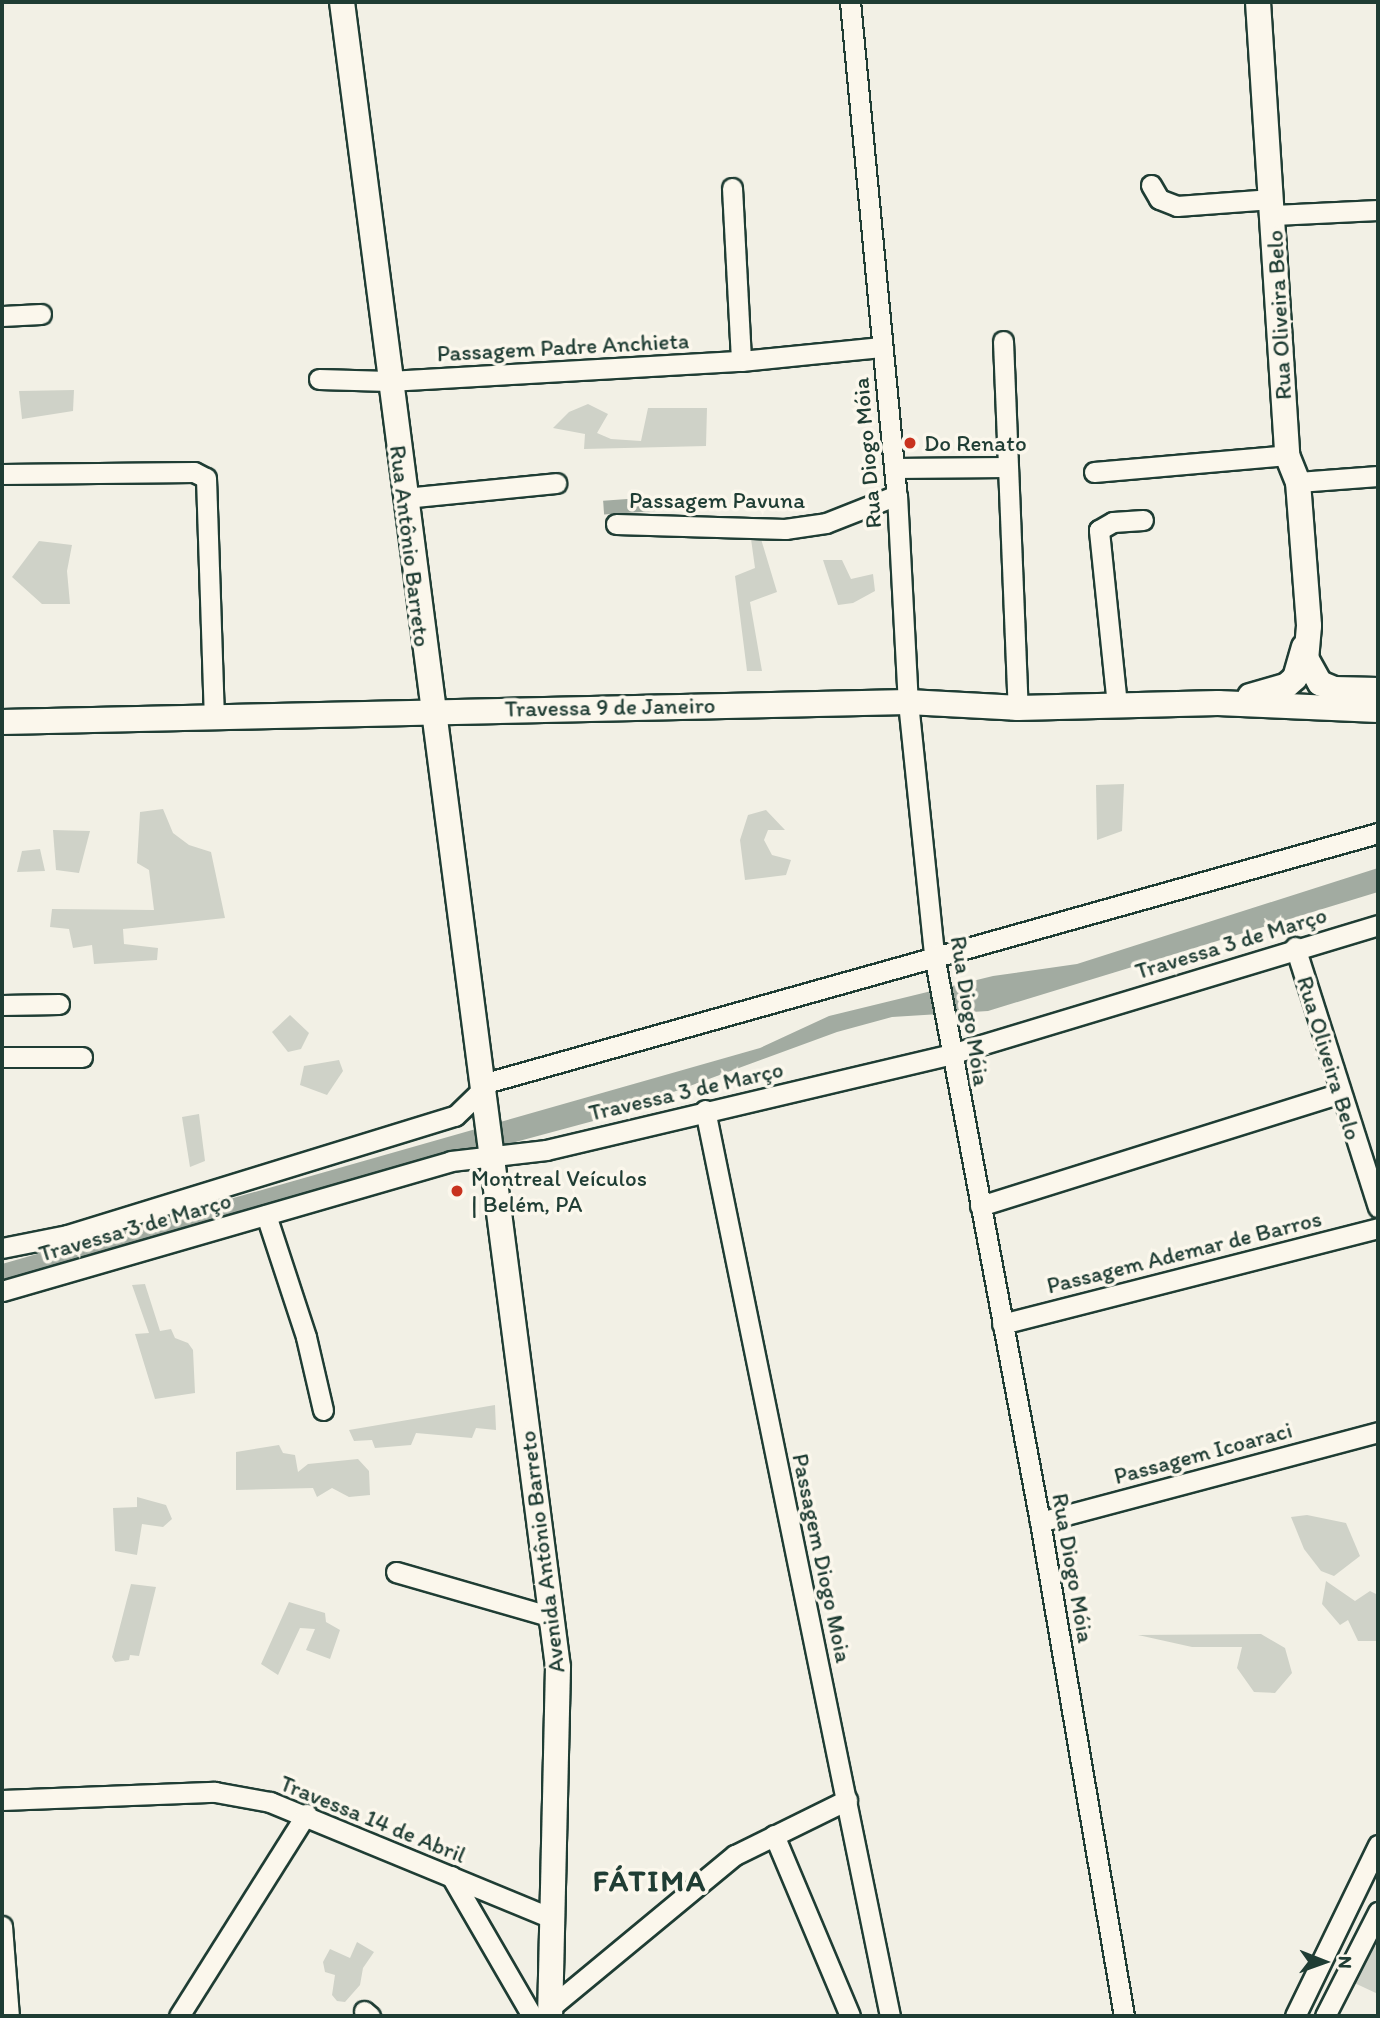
<!DOCTYPE html>
<meta charset="utf-8">
<style>
body{margin:0}
#map{position:relative;width:1380px;height:2018px;overflow:hidden;background:#f2f0e5;font-family:Itim,sans-serif}
div>[style]{position:absolute}
.green>*{inset:0;background:#cfd2c8}
.water>*{inset:0;background:#a2aba1;transform-origin:0 0}
.roads{filter:drop-shadow(2px 0 #1f3d34) drop-shadow(-2px 0 #1f3d34) drop-shadow(0 2px #1f3d34) drop-shadow(0 -2px #1f3d34)}
.minor>*{height:19px;margin:-9.5px;padding:0 9.5px;transform-origin:9.5px;border-radius:9.5px;background:#fbf7ec}
.major>*{height:24px;margin:-12px;padding:0 12px;transform-origin:12px;border-radius:12px;background:#fbf7ec}
.dots>*{width:19px;height:19px;translate:-50% -50%;box-sizing:border-box;border:4px solid #fbf7ec;border-radius:50%}
span{translate:-50% -50%;white-space:nowrap;text-align:center;line-height:1.15;-webkit-text-stroke:7px #fbf7ec;paint-order:stroke}
.street-label{font-size:23px;color:#1f3d34}
.poi-label{font-size:23px;color:#1f3d34}
.left{translate:0 -50%;text-align:left}
.district-label{font-size:30px;color:#1f3d34;font-weight:700;letter-spacing:2px}
.frame{position:absolute;inset:0;border:4px solid #1f3d34;pointer-events:none}
.north{position:absolute;left:1289px;top:1927px;width:70px;height:70px;-webkit-text-stroke:5px #fbf7ec;paint-order:stroke;rotate:91deg;font-size:19px;font-weight:700;line-height:28px;text-align:center;color:#1f3d34}
.north::after{content:'';display:block;margin:auto;width:24px;height:32px;background:#1f3d34;clip-path:polygon(50% 0,100% 100%,50% 72%,0 100%)}
</style>
<div id="map">
<div class="green">
<div style="clip-path:polygon(74px 390px,73px 411px,22px 419px,19px 391px)"></div>
<div style="clip-path:polygon(588px 404px,608px 414px,597px 433px,611px 439px,641px 441px,648px 408px,707px 408px,706px 446px,584px 449px,585px 434px,553px 428px,569px 412px)"></div>
<div style="clip-path:polygon(751px 539px,761px 539px,777px 592px,750px 602px,762px 671px,747px 671px,735px 576px,755px 568px)"></div>
<div style="clip-path:polygon(39px 541px,72px 545px,67px 571px,70px 604px,42px 604px,12px 577px)"></div>
<div style="clip-path:polygon(823px 560px,842px 560px,851px 579px,873px 574px,875px 591px,853px 603px,838px 605px)"></div>
<div style="clip-path:polygon(1124px 784px,1122px 831px,1097px 840px,1096px 785px)"></div>
<div style="clip-path:polygon(163px 809px,173px 833px,189px 845px,211px 852px,225px 918px,123px 929px,124px 944px,158px 948px,157px 960px,94px 964px,92px 945px,73px 948px,69px 929px,50px 927px,52px 909px,154px 910px,149px 870px,137px 863px,140px 812px)"></div>
<div style="clip-path:polygon(766px 810px,785px 830px,768px 830px,764px 840px,772px 855px,791px 860px,786px 875px,745px 880px,740px 840px,748px 815px)"></div>
<div style="clip-path:polygon(53px 830px,90px 831px,79px 873px,56px 870px)"></div>
<div style="clip-path:polygon(40px 849px,45px 871px,17px 872px,22px 851px)"></div>
<div style="clip-path:polygon(290px 1015px,309px 1033px,301px 1049px,288px 1052px,272px 1032px)"></div>
<div style="clip-path:polygon(339px 1060px,343px 1071px,327px 1095px,300px 1085px,304px 1066px)"></div>
<div style="clip-path:polygon(199px 1114px,205px 1161px,190px 1167px,182px 1117px)"></div>
<div style="clip-path:polygon(145px 1284px,160px 1331px,171px 1329px,175px 1338px,188px 1343px,193px 1350px,195px 1393px,155px 1399px,135px 1334px,149px 1333px,132px 1285px)"></div>
<div style="clip-path:polygon(495px 1405px,496px 1430px,476px 1428px,472px 1438px,416px 1433px,411px 1445px,375px 1448px,372px 1440px,354px 1441px,349px 1430px)"></div>
<div style="clip-path:polygon(279px 1445px,283px 1453px,295px 1455px,298px 1472px,308px 1464px,358px 1459px,369px 1471px,370px 1495px,349px 1497px,332px 1488px,317px 1497px,313px 1488px,236px 1490px,236px 1452px)"></div>
<div style="clip-path:polygon(137px 1497px,166px 1505px,172px 1519px,163px 1527px,142px 1524px,137px 1555px,115px 1551px,113px 1508px,137px 1507px)"></div>
<div style="clip-path:polygon(1307px 1515px,1346px 1523px,1360px 1556px,1334px 1576px,1321px 1571px,1304px 1549px,1291px 1517px)"></div>
<div style="clip-path:polygon(1326px 1581px,1355px 1601px,1370px 1591px,1378px 1595px,1378px 1641px,1358px 1641px,1348px 1620px,1340px 1625px,1322px 1604px)"></div>
<div style="clip-path:polygon(131px 1584px,156px 1587px,139px 1656px,130px 1655px,129px 1660px,115px 1662px,112px 1657px)"></div>
<div style="clip-path:polygon(289px 1602px,325px 1613px,326px 1622px,340px 1630px,330px 1659px,306px 1650px,315px 1629px,300px 1628px,278px 1675px,261px 1664px)"></div>
<div style="clip-path:polygon(1261px 1634px,1285px 1648px,1292px 1673px,1275px 1693px,1254px 1692px,1237px 1668px,1242px 1647px,1192px 1647px,1138px 1635px)"></div>
<div style="clip-path:polygon(357px 1942px,374px 1952px,363px 1968px,360px 1985px,345px 2002px,337px 2001px,332px 1995px,335px 1975px,325px 1972px,323px 1962px,330px 1949px,350px 1958px)"></div>
<div style="clip-path:polygon(1371px 1944px,1378px 1947px,1378px 1994px,1348px 1980px)"></div>
</div>
<div class="water">
<div style="left:655px;top:497px;width:14px;height:52px;rotate:86deg"></div>
<div style="clip-path:polygon(1378px 868px,1378px 892px,988px 1011px,892px 1017px,837px 1032px,597px 1120px,2px 1280px,2px 1264px,760px 1048px,829px 1016px,993px 976px,1077px 964px)"></div>
</div>
<div class="roads">
<div class="minor">
<div style="left:850px;top:2px;width:495px;rotate:84.6deg"></div>
<div style="left:897px;top:495px;width:207px;rotate:87deg"></div>
<div style="left:908px;top:702px;width:254px;rotate:84.1deg"></div>
<div style="left:934px;top:955px;width:577px;rotate:79.41deg"></div>
<div style="left:1040px;top:1522px;width:501px;rotate:80.35deg"></div>
<div style="left:1151px;top:185px;width:16px;rotate:60deg"></div>
<div style="left:1159px;top:199px;width:19px;rotate:21deg"></div>
<div style="left:1177px;top:206px;width:95px;rotate:-4.2deg"></div>
<div style="left:732px;top:188px;width:173px;rotate:87deg"></div>
<div style="left:1274px;top:215px;width:104px;rotate:-2.8deg"></div>
<div style="left:2px;top:316px;width:39px;rotate:-3deg"></div>
<div style="left:1003px;top:341px;width:367px;rotate:87.7deg"></div>
<div style="left:319px;top:379px;width:70px;rotate:1.6deg"></div>
<div style="left:389px;top:381px;width:353px;rotate:-3.3deg"></div>
<div style="left:741px;top:361px;width:141px;rotate:-5.7deg"></div>
<div style="left:894px;top:468px;width:113px;rotate:-0.5deg"></div>
<div style="left:1094px;top:472px;width:194px;rotate:-5deg"></div>
<div style="left:2px;top:474px;width:192px;rotate:-0.6deg"></div>
<div style="left:194px;top:472px;width:13px;rotate:27deg"></div>
<div style="left:206px;top:478px;width:239px;rotate:88.1deg"></div>
<div style="left:1298px;top:482px;width:80px;rotate:-4.3deg"></div>
<div style="left:404px;top:498px;width:153px;rotate:-5.6deg"></div>
<div style="left:616px;top:524px;width:169px;rotate:1.7deg"></div>
<div style="left:785px;top:529px;width:41px;rotate:-8.3deg"></div>
<div style="left:826px;top:523px;width:76px;rotate:-21.5deg"></div>
<div style="left:1117px;top:705px;width:176px;rotate:-95.9deg"></div>
<div style="left:1099px;top:530px;width:16px;rotate:-30deg"></div>
<div style="left:1113px;top:522px;width:30px;rotate:-4deg"></div>
<div style="left:1295px;top:947px;width:273px;rotate:72.3deg"></div>
<div style="left:2px;top:1005px;width:57px;rotate:-1deg"></div>
<div style="left:2px;top:1057px;width:80px"></div>
<div style="left:482px;top:1084px;width:930px;rotate:-15.65deg"></div>
<div style="left:705px;top:1110px;width:925px;rotate:78.46deg"></div>
<div style="left:980px;top:1206px;width:375px;rotate:-17.4deg"></div>
<div style="left:266px;top:1215px;width:128px;rotate:71.8deg"></div>
<div style="left:306px;top:1337px;width:75px;rotate:76.9deg"></div>
<div style="left:2px;top:1248px;width:66px;rotate:-11.3deg"></div>
<div style="left:67px;top:1235px;width:406px;rotate:-17.1deg"></div>
<div style="left:455px;top:1116px;width:39px;rotate:-44deg"></div>
<div style="left:2px;top:1291px;width:467px;rotate:-16.1deg"></div>
<div style="left:451px;top:1161px;width:96px;rotate:-6.6deg"></div>
<div style="left:546px;top:1150px;width:416px;rotate:-13.3deg"></div>
<div style="left:951px;top:1054px;width:446px;rotate:-16.8deg"></div>
<div style="left:1002px;top:1324px;width:388px;rotate:-14.3deg"></div>
<div style="left:1040px;top:1522px;width:350px;rotate:-14.9deg"></div>
<div style="left:396px;top:1572px;width:162px;rotate:16.1deg"></div>
<div style="left:2px;top:1800px;width:213px;rotate:-2.2deg"></div>
<div style="left:215px;top:1792px;width:56px;rotate:10.3deg"></div>
<div style="left:270px;top:1802px;width:304px;rotate:22.4deg"></div>
<div style="left:774px;top:1835px;width:196px;rotate:67.2deg"></div>
<div style="left:451px;top:1876px;width:162px;rotate:59.9deg"></div>
<div style="left:2px;top:1926px;width:90px;rotate:85.6deg"></div>
<div style="left:551px;top:2007px;width:239px;rotate:-39.6deg"></div>
<div style="left:735px;top:1855px;width:125px;rotate:-26.2deg"></div>
<div style="left:364px;top:2011px;width:8px;rotate:40deg"></div>
<div style="left:179px;top:2016px;width:239px;rotate:-57.8deg"></div>
<div style="left:1295px;top:2016px;width:190px;rotate:-64.1deg"></div>
<div style="left:1325px;top:2016px;width:117px;rotate:-63deg"></div>
</div>
<div class="major">
<div style="left:342px;top:2px;width:1679px;rotate:82.61deg"></div>
<div style="left:558px;top:1667px;width:349px;rotate:91.3deg"></div>
<div style="left:1258px;top:2px;width:454px;rotate:86.3deg"></div>
<div style="left:1287px;top:455px;width:29px;rotate:68deg"></div>
<div style="left:1298px;top:482px;width:144px;rotate:85.6deg"></div>
<div style="left:1309px;top:626px;width:32px;rotate:95deg"></div>
<div style="left:1306px;top:658px;width:29px;rotate:61deg"></div>
<div style="left:1320px;top:683px;width:15px;rotate:23deg"></div>
<div style="left:1334px;top:689px;width:44px;rotate:1.3deg"></div>
<div style="left:1250px;top:696px;width:37px;rotate:-16deg"></div>
<div style="left:1286px;top:686px;width:12px;rotate:-42deg"></div>
<div style="left:1295px;top:678px;width:32px;rotate:-74deg"></div>
<div style="left:2px;top:722px;width:906px;rotate:-1.26deg"></div>
<div style="left:908px;top:702px;width:110px;rotate:3.1deg"></div>
<div style="left:1018px;top:708px;width:200px;rotate:-1.4deg"></div>
<div style="left:1218px;top:703px;width:160px;rotate:2.5deg"></div>
</div>
</div>
<div class="dots">
<div style="left:910px;top:443px;background:#c8321e"></div>
<div style="left:457px;top:1191px;background:#c8321e"></div>
</div>
<div class="street-label">
<span style="left:1279px;top:315px;rotate:-93deg">Rua Oliveira Belo</span>
<span style="left:563px;top:347px;rotate:-3deg">Passagem Padre Anchieta</span>
<span style="left:867px;top:453px;rotate:-95deg">Rua Diogo Móia</span>
<span style="left:717px;top:500px">Passagem Pavuna</span>
<span style="left:410px;top:546px;rotate:83deg">Rua Antônio Barreto</span>
<span style="left:610px;top:707px;rotate:-1deg">Travessa 9 de Janeiro</span>
<span style="left:1231px;top:943px;rotate:-17deg">Travessa 3 de Março</span>
<span style="left:970px;top:1011px;rotate:81deg">Rua Diogo Móia</span>
<span style="left:1329px;top:1058px;rotate:73deg">Rua Oliveira Belo</span>
<span style="left:686px;top:1091px;rotate:-13deg">Travessa 3 de Março</span>
<span style="left:135px;top:1227px;rotate:-16deg">Travessa 3 de Março</span>
<span style="left:1184px;top:1252px;rotate:-14deg">Passagem Ademar de Barros</span>
<span style="left:1203px;top:1453px;rotate:-15deg">Passagem Icoaraci</span>
<span style="left:542px;top:1552px;rotate:-97deg">Avenida Antônio Barreto</span>
<span style="left:822px;top:1558px;rotate:78deg">Passagem Diogo Moia</span>
<span style="left:1073px;top:1568px;rotate:80deg">Rua Diogo Móia</span>
<span style="left:373px;top:1819px;rotate:22deg">Travessa 14 de Abril</span>
</div>
<div class="poi-label">
<span class="left" style="left:924px;top:443px">Do Renato</span>
<span class="left" style="left:471px;top:1191px">Montreal Veículos<br>| Belém, PA</span>
</div>
<div class="district-label">
<span style="left:650px;top:1881px">FÁTIMA</span>
</div>
<div class="frame"></div>
<div class="north">N</div>
</div>
